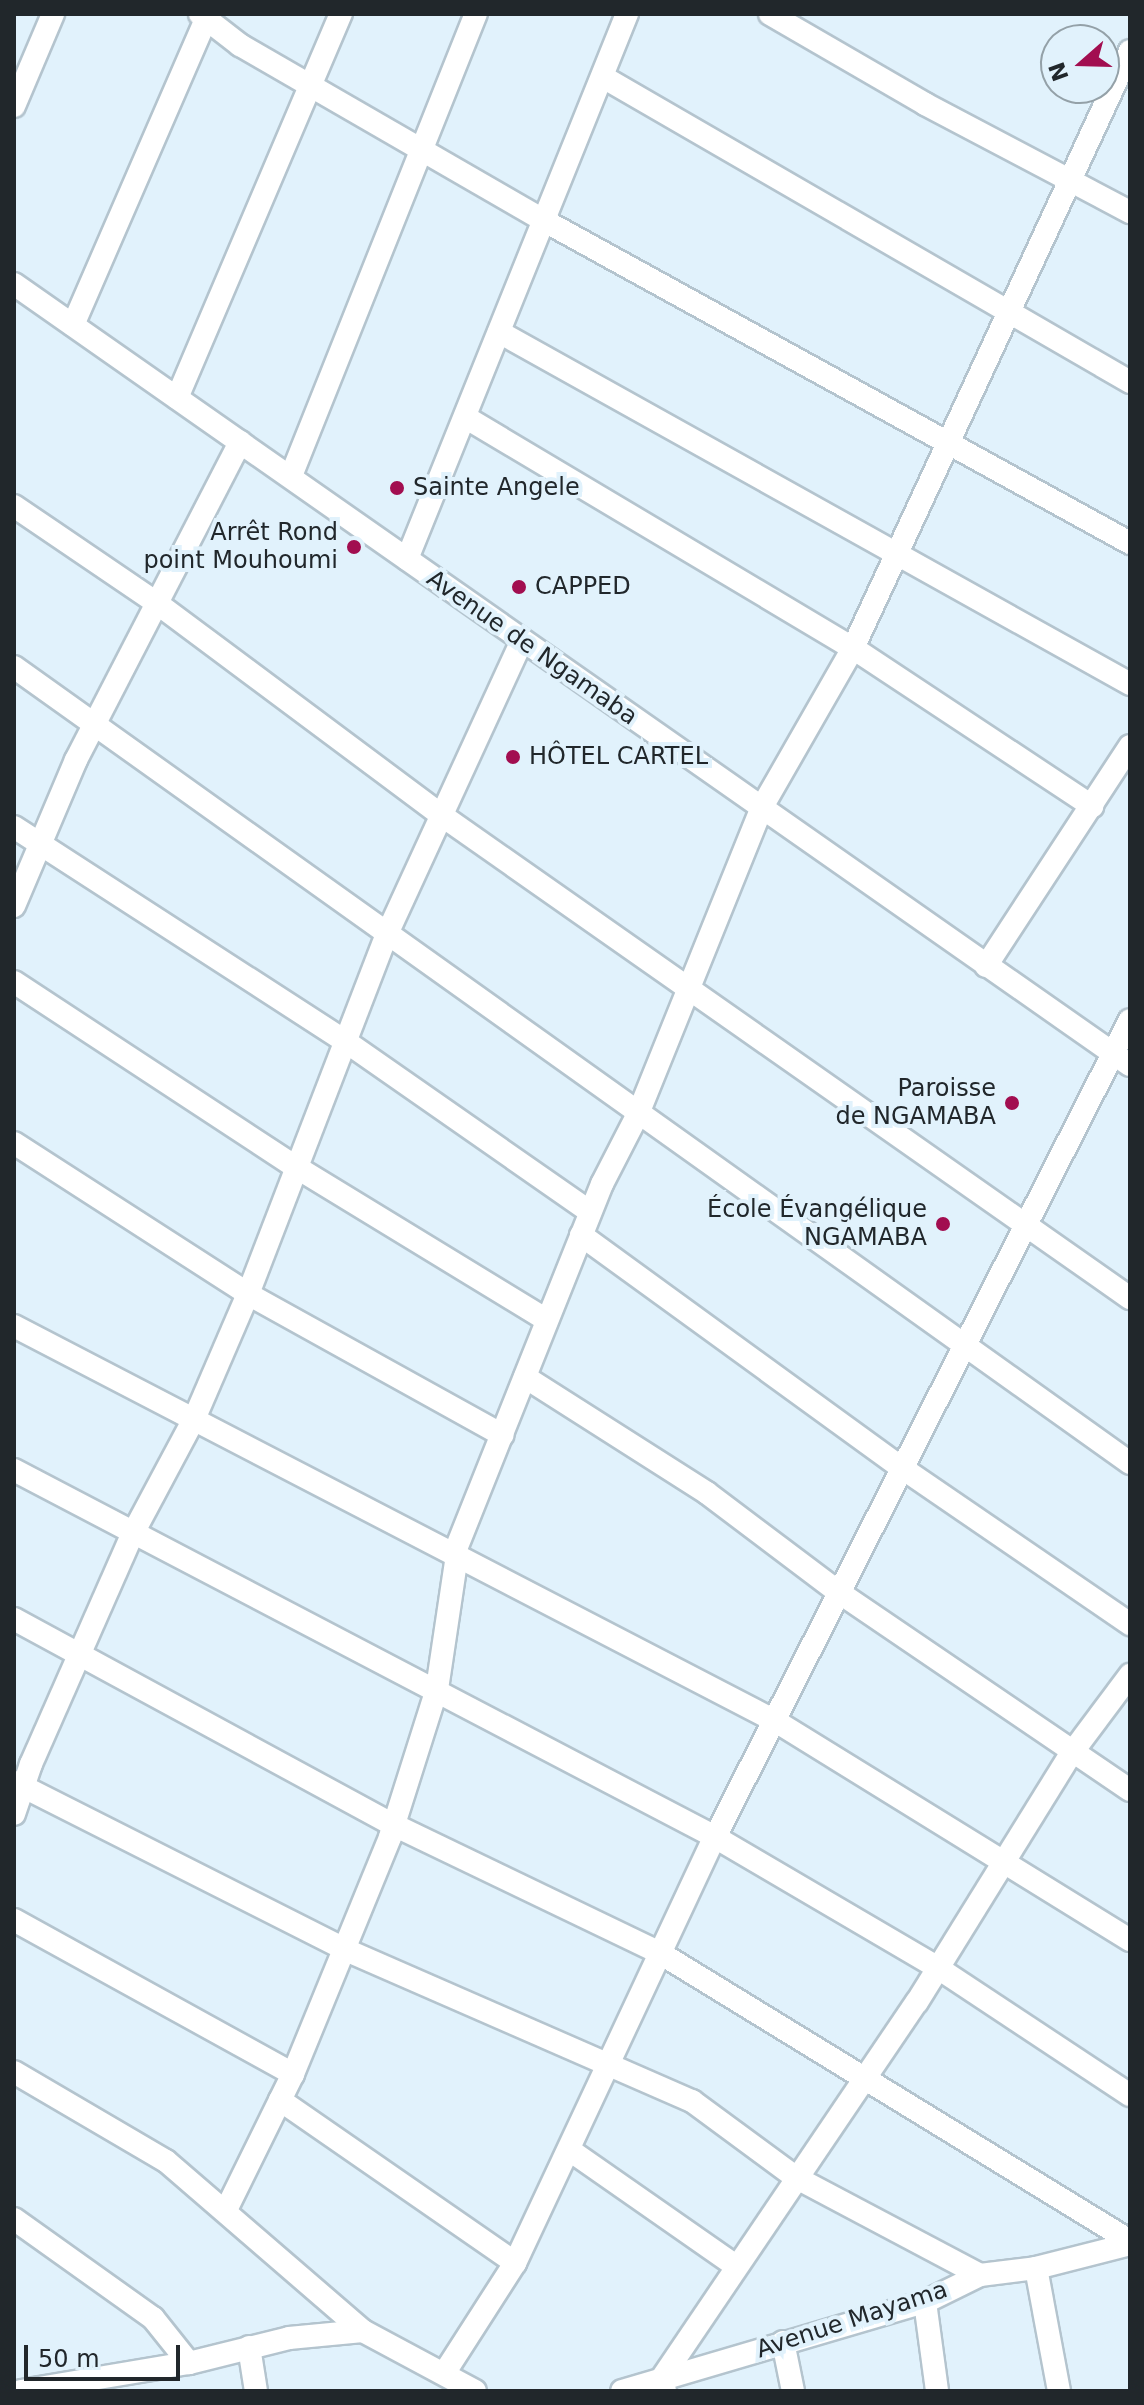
<!DOCTYPE html>
<meta charset="utf-8">
<style>
body{margin:0}
#map{position:relative;width:1144px;height:2405px;overflow:hidden;background:#e1f2fc;font-family:"DejaVu Sans",sans-serif}
div>[style]{position:absolute}
.roads{filter:drop-shadow(2px 0 #b4c4ce) drop-shadow(-2px 0 #b4c4ce) drop-shadow(0 2px #b4c4ce) drop-shadow(0 -2px #b4c4ce)}
.minor>*{height:22px;margin:-11px;padding:0 11px;transform-origin:11px;border-radius:11px;background:#fff}
.dots>*{width:22px;height:22px;translate:-50% -50%;box-sizing:border-box;border:4px solid #e1f2fc;border-radius:50%}
span{translate:-50% -50%;white-space:nowrap;text-align:center;line-height:1.15;-webkit-text-stroke:8px #e1f2fc;paint-order:stroke}
.poi-label{font-size:24px;color:#21272b}
.left{translate:0 -50%;text-align:left}
.right{translate:-100% -50%;text-align:right}
.street-label{font-size:24px;color:#21272b}
.frame{position:absolute;inset:0;border:16px solid #21272b;pointer-events:none}
.north{position:absolute;left:1040px;top:24px;width:80px;height:80px;box-sizing:border-box;background:#e1f2fc;border:2px solid #94a1a8;border-radius:50%;rotate:250deg;font-size:22px;font-weight:700;line-height:32px;text-align:center;color:#21272b}
.north::after{content:'';display:block;margin:auto;width:28px;height:36px;background:#a20e50;clip-path:polygon(50% 0,100% 100%,50% 72%,0 100%)}
.scale{position:absolute;left:24px;top:2345px;width:156px;height:36px;box-sizing:border-box;border:4px solid #21272b;border-top:0;padding-left:10px;font-size:24px;line-height:28px;white-space:nowrap;color:#21272b;-webkit-text-stroke:6px #e1f2fc;paint-order:stroke}
</style>
<div id="map">
<div class="roads">
<div class="minor">
<div style="left:200px;top:14px;width:51px;rotate:37.8deg"></div>
<div style="left:240px;top:45px;width:350px;rotate:30deg"></div>
<div style="left:543px;top:220px;width:670px;rotate:28.82deg"></div>
<div style="left:770px;top:14px;width:179px;rotate:30.1deg"></div>
<div style="left:925px;top:104px;width:232px;rotate:27.8deg"></div>
<div style="left:603px;top:77px;width:609px;rotate:30.06deg"></div>
<div style="left:14px;top:106px;width:100px;rotate:-67deg"></div>
<div style="left:14px;top:284px;width:1362px;rotate:34.99deg"></div>
<div style="left:73px;top:325px;width:339px;rotate:-66.5deg"></div>
<div style="left:499px;top:332px;width:723px;rotate:29.15deg"></div>
<div style="left:177px;top:398px;width:418px;rotate:-66.9deg"></div>
<div style="left:465px;top:417px;width:452px;rotate:30.8deg"></div>
<div style="left:853px;top:648px;width:287px;rotate:33.5deg"></div>
<div style="left:291px;top:476px;width:498px;rotate:-68.2deg"></div>
<div style="left:14px;top:506px;width:169px;rotate:34.2deg"></div>
<div style="left:154px;top:601px;width:362px;rotate:36.7deg"></div>
<div style="left:444px;top:817px;width:838px;rotate:35.04deg"></div>
<div style="left:407px;top:559px;width:588px;rotate:-68.02deg"></div>
<div style="left:14px;top:667px;width:1371px;rotate:35.5deg"></div>
<div style="left:14px;top:827px;width:394px;rotate:32.9deg"></div>
<div style="left:345px;top:1041px;width:299px;rotate:34.9deg"></div>
<div style="left:14px;top:906px;width:159px;rotate:-67deg"></div>
<div style="left:76px;top:760px;width:358px;rotate:-62.7deg"></div>
<div style="left:986px;top:966px;width:263px;rotate:-56.8deg"></div>
<div style="left:14px;top:982px;width:337px;rotate:33.3deg"></div>
<div style="left:296px;top:1167px;width:294px;rotate:31.4deg"></div>
<div style="left:14px;top:1143px;width:278px;rotate:32.8deg"></div>
<div style="left:248px;top:1294px;width:291px;rotate:29deg"></div>
<div style="left:581px;top:1235px;width:400px;rotate:36deg"></div>
<div style="left:905px;top:1470px;width:273px;rotate:34.4deg"></div>
<div style="left:14px;top:1326px;width:860px;rotate:27.43deg"></div>
<div style="left:777px;top:1722px;width:415px;rotate:31.7deg"></div>
<div style="left:525px;top:1377px;width:216px;rotate:32.5deg"></div>
<div style="left:707px;top:1493px;width:163px;rotate:37deg"></div>
<div style="left:837px;top:1591px;width:354px;rotate:34.2deg"></div>
<div style="left:14px;top:1470px;width:791px;rotate:27.63deg"></div>
<div style="left:715px;top:1837px;width:259px;rotate:30.4deg"></div>
<div style="left:938px;top:1968px;width:230px;rotate:33.5deg"></div>
<div style="left:454px;top:1554px;width:399px;rotate:-68.2deg"></div>
<div style="left:602px;top:1184px;width:79px;rotate:-62.8deg"></div>
<div style="left:638px;top:1114px;width:331px;rotate:-68deg"></div>
<div style="left:762px;top:807px;width:183px;rotate:-60.2deg"></div>
<div style="left:853px;top:648px;width:658px;rotate:-65.11deg"></div>
<div style="left:14px;top:1619px;width:432px;rotate:28.5deg"></div>
<div style="left:394px;top:1825px;width:295px;rotate:25.7deg"></div>
<div style="left:660px;top:1953px;width:551px;rotate:31.5deg"></div>
<div style="left:14px;top:1782px;width:372px;rotate:26.8deg"></div>
<div style="left:346px;top:1950px;width:378px;rotate:23.6deg"></div>
<div style="left:692px;top:2101px;width:128px;rotate:36.4deg"></div>
<div style="left:795px;top:2177px;width:209px;rotate:27.9deg"></div>
<div style="left:14px;top:1814px;width:53px;rotate:-71.2deg"></div>
<div style="left:31px;top:1764px;width:250px;rotate:-66.2deg"></div>
<div style="left:132px;top:1535px;width:134px;rotate:-61.9deg"></div>
<div style="left:195px;top:1417px;width:134px;rotate:-66.7deg"></div>
<div style="left:248px;top:1294px;width:386px;rotate:-68.9deg"></div>
<div style="left:387px;top:934px;width:323px;rotate:-65.3deg"></div>
<div style="left:14px;top:1920px;width:319px;rotate:28.9deg"></div>
<div style="left:14px;top:2072px;width:176px;rotate:30.4deg"></div>
<div style="left:166px;top:2161px;width:260px;rotate:40.8deg"></div>
<div style="left:280px;top:2100px;width:286px;rotate:34.7deg"></div>
<div style="left:571px;top:2151px;width:201px;rotate:34.9deg"></div>
<div style="left:226px;top:2210px;width:152px;rotate:-63.8deg"></div>
<div style="left:293px;top:2074px;width:256px;rotate:-67.7deg"></div>
<div style="left:390px;top:1837px;width:155px;rotate:-72.4deg"></div>
<div style="left:437px;top:1689px;width:135px;rotate:-81.5deg"></div>
<div style="left:14px;top:2219px;width:171px;rotate:35.5deg"></div>
<div style="left:153px;top:2318px;width:58px;rotate:51.3deg"></div>
<div style="left:1036px;top:2268px;width:125px;rotate:79.4deg"></div>
<div style="left:925px;top:2302px;width:90px;rotate:82.3deg"></div>
<div style="left:783px;top:2342px;width:50px;rotate:78.5deg"></div>
<div style="left:249px;top:2347px;width:45px;rotate:81deg"></div>
<div style="left:445px;top:2372px;width:130px;rotate:-57.3deg"></div>
<div style="left:515px;top:2263px;width:471px;rotate:-64.9deg"></div>
<div style="left:715px;top:1837px;width:916px;rotate:-63.07deg"></div>
<div style="left:21px;top:2391px;width:170px;rotate:-9.5deg"></div>
<div style="left:189px;top:2363px;width:103px;rotate:-14deg"></div>
<div style="left:289px;top:2338px;width:74px;rotate:-5.4deg"></div>
<div style="left:363px;top:2331px;width:127px;rotate:28.2deg"></div>
<div style="left:622px;top:2391px;width:316px;rotate:-16.4deg"></div>
<div style="left:925px;top:2302px;width:61px;rotate:-26.1deg"></div>
<div style="left:980px;top:2275px;width:56px;rotate:-7.1deg"></div>
<div style="left:1036px;top:2268px;width:97px;rotate:-14.3deg"></div>
<div style="left:665px;top:2391px;width:13px;rotate:-103deg"></div>
<div style="left:662px;top:2378px;width:454px;rotate:-55.9deg"></div>
<div style="left:917px;top:2002px;width:292px;rotate:-58.2deg"></div>
<div style="left:1071px;top:1754px;width:99px;rotate:-53.2deg"></div>
</div>
</div>
<div class="dots">
<div style="left:397px;top:488px;background:#a20e50"></div>
<div style="left:354px;top:547px;background:#a20e50"></div>
<div style="left:519px;top:587px;background:#a20e50"></div>
<div style="left:513px;top:757px;background:#a20e50"></div>
<div style="left:1012px;top:1103px;background:#a20e50"></div>
<div style="left:943px;top:1224px;background:#a20e50"></div>
</div>
<div class="poi-label">
<span class="left" style="left:413px;top:488px">Sainte Angele</span>
<span class="right" style="left:338px;top:547px">Arrêt Rond<br>point Mouhoumi</span>
<span class="left" style="left:535px;top:587px">CAPPED</span>
<span class="left" style="left:529px;top:757px">HÔTEL CARTEL</span>
<span class="right" style="left:996px;top:1103px">Paroisse<br>de NGAMABA</span>
<span class="right" style="left:927px;top:1224px">École Évangélique<br>NGAMABA</span>
</div>
<div class="street-label">
<span style="left:532px;top:648px;rotate:35deg">Avenue de Ngamaba</span>
<span style="left:852px;top:2320px;rotate:-18deg">Avenue Mayama</span>
</div>
<div class="frame"></div>
<div class="north">N</div>
<div class="scale">50 m</div>
</div>
